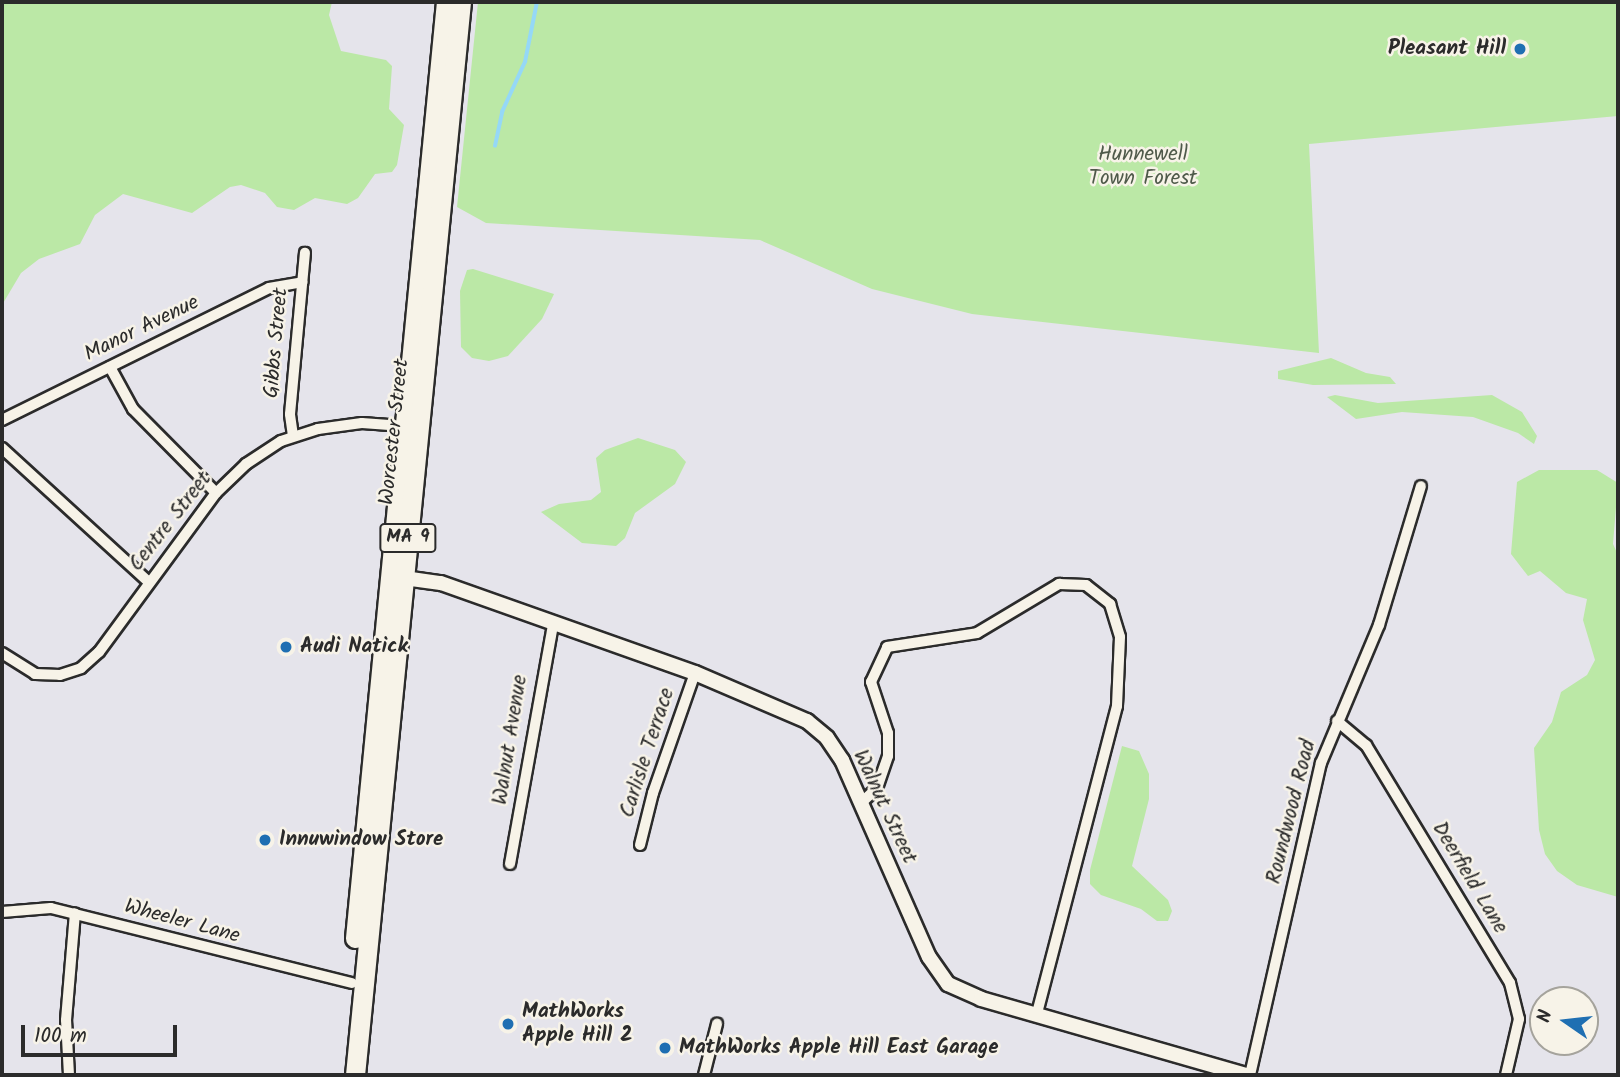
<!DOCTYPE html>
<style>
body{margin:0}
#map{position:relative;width:1620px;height:1077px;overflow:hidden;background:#e5e4eb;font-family:Kalam,sans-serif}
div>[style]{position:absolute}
.green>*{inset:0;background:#bbe8a6}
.stream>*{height:3.5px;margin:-1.75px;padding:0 1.75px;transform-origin:1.75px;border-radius:1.75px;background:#95d8f7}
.roads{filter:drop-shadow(2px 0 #2b2b2b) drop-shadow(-2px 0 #2b2b2b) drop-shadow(0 2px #2b2b2b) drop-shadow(0 -2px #2b2b2b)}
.minor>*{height:10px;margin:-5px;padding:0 5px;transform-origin:5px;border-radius:5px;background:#f7f3e8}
.tertiary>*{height:14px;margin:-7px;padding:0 7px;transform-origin:7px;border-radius:7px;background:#f7f3e8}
.trunk>*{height:19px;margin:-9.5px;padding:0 9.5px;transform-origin:9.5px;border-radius:9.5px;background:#f7f3e8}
.dots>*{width:19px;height:19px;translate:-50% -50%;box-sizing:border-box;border:4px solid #f7f3e8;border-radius:50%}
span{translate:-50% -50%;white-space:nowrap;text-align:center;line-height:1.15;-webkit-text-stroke:5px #f7f3e8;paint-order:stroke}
.shield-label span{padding:2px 5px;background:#f7f3e8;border:2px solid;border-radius:5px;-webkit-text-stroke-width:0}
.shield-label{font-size:19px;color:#2b2b2b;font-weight:700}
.poi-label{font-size:21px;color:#2b2b2b;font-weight:700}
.right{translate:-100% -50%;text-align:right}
.left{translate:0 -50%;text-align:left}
.park-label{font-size:21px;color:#4f5a4a}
.street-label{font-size:21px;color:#2b2b2b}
.frame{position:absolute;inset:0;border:4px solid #2b2b2b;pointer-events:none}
.north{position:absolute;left:1529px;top:986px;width:70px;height:70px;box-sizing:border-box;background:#f7f3e8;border:2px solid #a5a39c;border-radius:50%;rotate:284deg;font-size:19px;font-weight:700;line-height:28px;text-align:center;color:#2b2b2b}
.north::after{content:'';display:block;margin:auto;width:24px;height:32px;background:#1f6fb2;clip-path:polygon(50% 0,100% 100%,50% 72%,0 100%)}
.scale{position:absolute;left:21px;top:1025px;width:156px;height:32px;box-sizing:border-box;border:4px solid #2b2b2b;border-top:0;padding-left:9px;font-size:21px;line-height:24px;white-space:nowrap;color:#2b2b2b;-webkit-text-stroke:5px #f7f3e8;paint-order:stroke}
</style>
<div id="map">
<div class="green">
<div style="clip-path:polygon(2px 2px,332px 2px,329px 15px,341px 51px,386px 60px,392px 66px,389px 109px,404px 125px,397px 165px,392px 172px,375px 174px,358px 198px,347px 204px,315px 198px,294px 210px,277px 207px,265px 193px,241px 185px,230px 187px,192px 213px,123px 194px,95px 215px,80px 244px,39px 259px,21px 273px,2px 305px)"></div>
<div style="clip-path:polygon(478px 2px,1618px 2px,1618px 116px,1309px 144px,1319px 353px,972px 314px,872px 289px,760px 240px,486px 223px,457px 207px)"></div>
<div style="clip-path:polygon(473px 269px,554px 294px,542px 319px,508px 356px,489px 361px,472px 358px,461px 347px,460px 291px,467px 270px)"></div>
<div style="clip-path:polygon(1331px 358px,1366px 373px,1390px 377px,1396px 384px,1313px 385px,1278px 379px,1278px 371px)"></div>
<div style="clip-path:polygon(1335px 395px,1378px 403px,1492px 395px,1522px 412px,1537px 436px,1534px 444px,1518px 433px,1473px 417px,1402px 412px,1356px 419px,1327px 397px)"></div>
<div style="clip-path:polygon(638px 438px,675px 450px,686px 462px,675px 484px,635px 513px,625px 538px,616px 546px,582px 543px,541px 512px,559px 504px,591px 500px,601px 492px,596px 458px,605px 450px)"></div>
<div style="clip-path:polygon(1539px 470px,1597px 470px,1618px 483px,1613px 544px,1618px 555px,1618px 897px,1577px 885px,1557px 871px,1545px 854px,1539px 830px,1534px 748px,1552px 722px,1561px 692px,1587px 675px,1595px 660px,1583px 620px,1587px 599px,1566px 593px,1540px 571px,1528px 576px,1511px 554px,1517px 482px)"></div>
<div style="clip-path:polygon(1122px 746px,1139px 751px,1149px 774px,1149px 799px,1132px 866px,1168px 900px,1172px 911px,1168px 921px,1157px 921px,1141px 909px,1101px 895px,1090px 884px,1090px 870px)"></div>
</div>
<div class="stream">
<div style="left:495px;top:146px;width:35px;rotate:-78deg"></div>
<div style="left:502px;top:112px;width:55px;rotate:-65.3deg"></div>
<div style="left:525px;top:62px;width:61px;rotate:-78.7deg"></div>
</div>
<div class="roads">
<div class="minor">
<div style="left:110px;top:367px;width:48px;rotate:61.3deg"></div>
<div style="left:133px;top:409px;width:118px;rotate:45.3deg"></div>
<div style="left:2px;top:420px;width:298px;rotate:-26.3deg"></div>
<div style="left:269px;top:288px;width:34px;rotate:-10deg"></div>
<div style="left:293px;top:436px;width:22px;rotate:-98deg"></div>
<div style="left:290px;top:414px;width:162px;rotate:-84.7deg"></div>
<div style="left:2px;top:448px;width:199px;rotate:42.4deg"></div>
<div style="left:2px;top:653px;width:39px;rotate:32deg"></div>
<div style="left:35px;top:674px;width:25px;rotate:2deg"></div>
<div style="left:60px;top:675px;width:22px;rotate:-18deg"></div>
<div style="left:81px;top:668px;width:24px;rotate:-42deg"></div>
<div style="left:99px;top:652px;width:197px;rotate:-53.7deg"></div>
<div style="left:216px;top:493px;width:42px;rotate:-44deg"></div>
<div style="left:246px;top:464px;width:42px;rotate:-33.3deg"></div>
<div style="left:281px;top:441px;width:39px;rotate:-18deg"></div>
<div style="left:318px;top:429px;width:44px;rotate:-7.8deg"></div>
<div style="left:362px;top:423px;width:41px;rotate:4.2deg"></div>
<div style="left:1337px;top:721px;width:38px;rotate:40deg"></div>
<div style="left:1366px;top:745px;width:278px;rotate:58.8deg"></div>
<div style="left:1510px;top:983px;width:37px;rotate:76deg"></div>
<div style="left:1519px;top:1019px;width:57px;rotate:103.1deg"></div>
<div style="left:861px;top:803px;width:22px;rotate:-43deg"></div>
<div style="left:877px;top:788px;width:34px;rotate:-71deg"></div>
<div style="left:888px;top:756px;width:23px;rotate:-90deg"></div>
<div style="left:888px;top:733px;width:54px;rotate:-108.4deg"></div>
<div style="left:871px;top:682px;width:38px;rotate:-65deg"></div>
<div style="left:887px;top:647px;width:91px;rotate:-8.8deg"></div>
<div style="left:977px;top:633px;width:96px;rotate:-30.9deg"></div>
<div style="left:1059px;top:584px;width:27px;rotate:2deg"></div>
<div style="left:1086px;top:585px;width:31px;rotate:38deg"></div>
<div style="left:1110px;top:604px;width:34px;rotate:73deg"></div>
<div style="left:1120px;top:637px;width:69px;rotate:92.5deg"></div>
<div style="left:1117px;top:706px;width:320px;rotate:104.6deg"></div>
<div style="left:640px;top:845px;width:54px;rotate:-76deg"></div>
<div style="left:653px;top:793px;width:127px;rotate:-70.7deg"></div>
<div style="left:510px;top:864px;width:244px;rotate:-79.8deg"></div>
<div style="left:2px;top:912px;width:49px;rotate:-4.7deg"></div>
<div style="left:51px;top:908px;width:310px;rotate:14deg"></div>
<div style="left:69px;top:1075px;width:55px;rotate:-93.1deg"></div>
<div style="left:66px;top:1020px;width:107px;rotate:-85.2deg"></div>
<div style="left:704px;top:1075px;width:53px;rotate:-75.7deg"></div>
<div style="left:1250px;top:1075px;width:320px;rotate:-77.2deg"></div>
<div style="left:1321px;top:763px;width:150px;rotate:-67.2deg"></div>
<div style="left:1379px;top:625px;width:145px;rotate:-73.2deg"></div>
</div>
<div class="tertiary">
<div style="left:404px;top:578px;width:37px;rotate:8deg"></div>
<div style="left:441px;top:583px;width:269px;rotate:19.5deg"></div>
<div style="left:695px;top:673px;width:122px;rotate:23.2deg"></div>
<div style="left:807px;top:721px;width:26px;rotate:40deg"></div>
<div style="left:827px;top:738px;width:27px;rotate:56deg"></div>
<div style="left:842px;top:760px;width:215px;rotate:66.2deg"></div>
<div style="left:929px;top:957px;width:33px;rotate:55deg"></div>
<div style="left:948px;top:984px;width:36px;rotate:24deg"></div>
<div style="left:981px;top:999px;width:276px;rotate:16deg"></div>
</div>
<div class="trunk">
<div style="left:355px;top:938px;width:940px;rotate:-84.45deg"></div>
<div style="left:355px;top:1075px;width:1078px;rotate:-84.36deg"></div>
</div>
</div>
<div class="dots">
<div style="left:1520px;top:49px;background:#1f6fb2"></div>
<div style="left:286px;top:647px;background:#1f6fb2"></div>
<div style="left:265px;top:840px;background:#1f6fb2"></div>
<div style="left:508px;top:1024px;background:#1f6fb2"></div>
<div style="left:665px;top:1048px;background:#1f6fb2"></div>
</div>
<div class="shield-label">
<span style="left:408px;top:538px">MA 9</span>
</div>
<div class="poi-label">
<span class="right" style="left:1506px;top:49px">Pleasant Hill</span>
<span class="left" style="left:300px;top:647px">Audi Natick</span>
<span class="left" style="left:279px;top:840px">Innuwindow Store</span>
<span class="left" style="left:522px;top:1024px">MathWorks<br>Apple Hill 2</span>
<span class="left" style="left:679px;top:1048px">MathWorks Apple Hill East Garage</span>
</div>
<div class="park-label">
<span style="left:1143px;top:167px">Hunnewell<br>Town Forest</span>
</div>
<div class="street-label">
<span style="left:142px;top:329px;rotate:-26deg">Manor Avenue</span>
<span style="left:277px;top:343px;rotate:-85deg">Gibbs Street</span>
<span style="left:395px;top:432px;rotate:-84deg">Worcester Street</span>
<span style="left:171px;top:522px;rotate:-52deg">Centre Street</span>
<span style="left:511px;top:740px;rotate:-81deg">Walnut Avenue</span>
<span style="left:648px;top:753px;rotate:-72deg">Carlisle Terrace</span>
<span style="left:884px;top:807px;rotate:65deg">Walnut Street</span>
<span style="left:1292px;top:812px;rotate:-76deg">Roundwood Road</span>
<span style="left:1469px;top:878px;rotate:59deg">Deerfield Lane</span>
<span style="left:182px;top:922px;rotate:15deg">Wheeler Lane</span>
</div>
<div class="frame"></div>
<div class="north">N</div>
<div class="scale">100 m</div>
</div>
